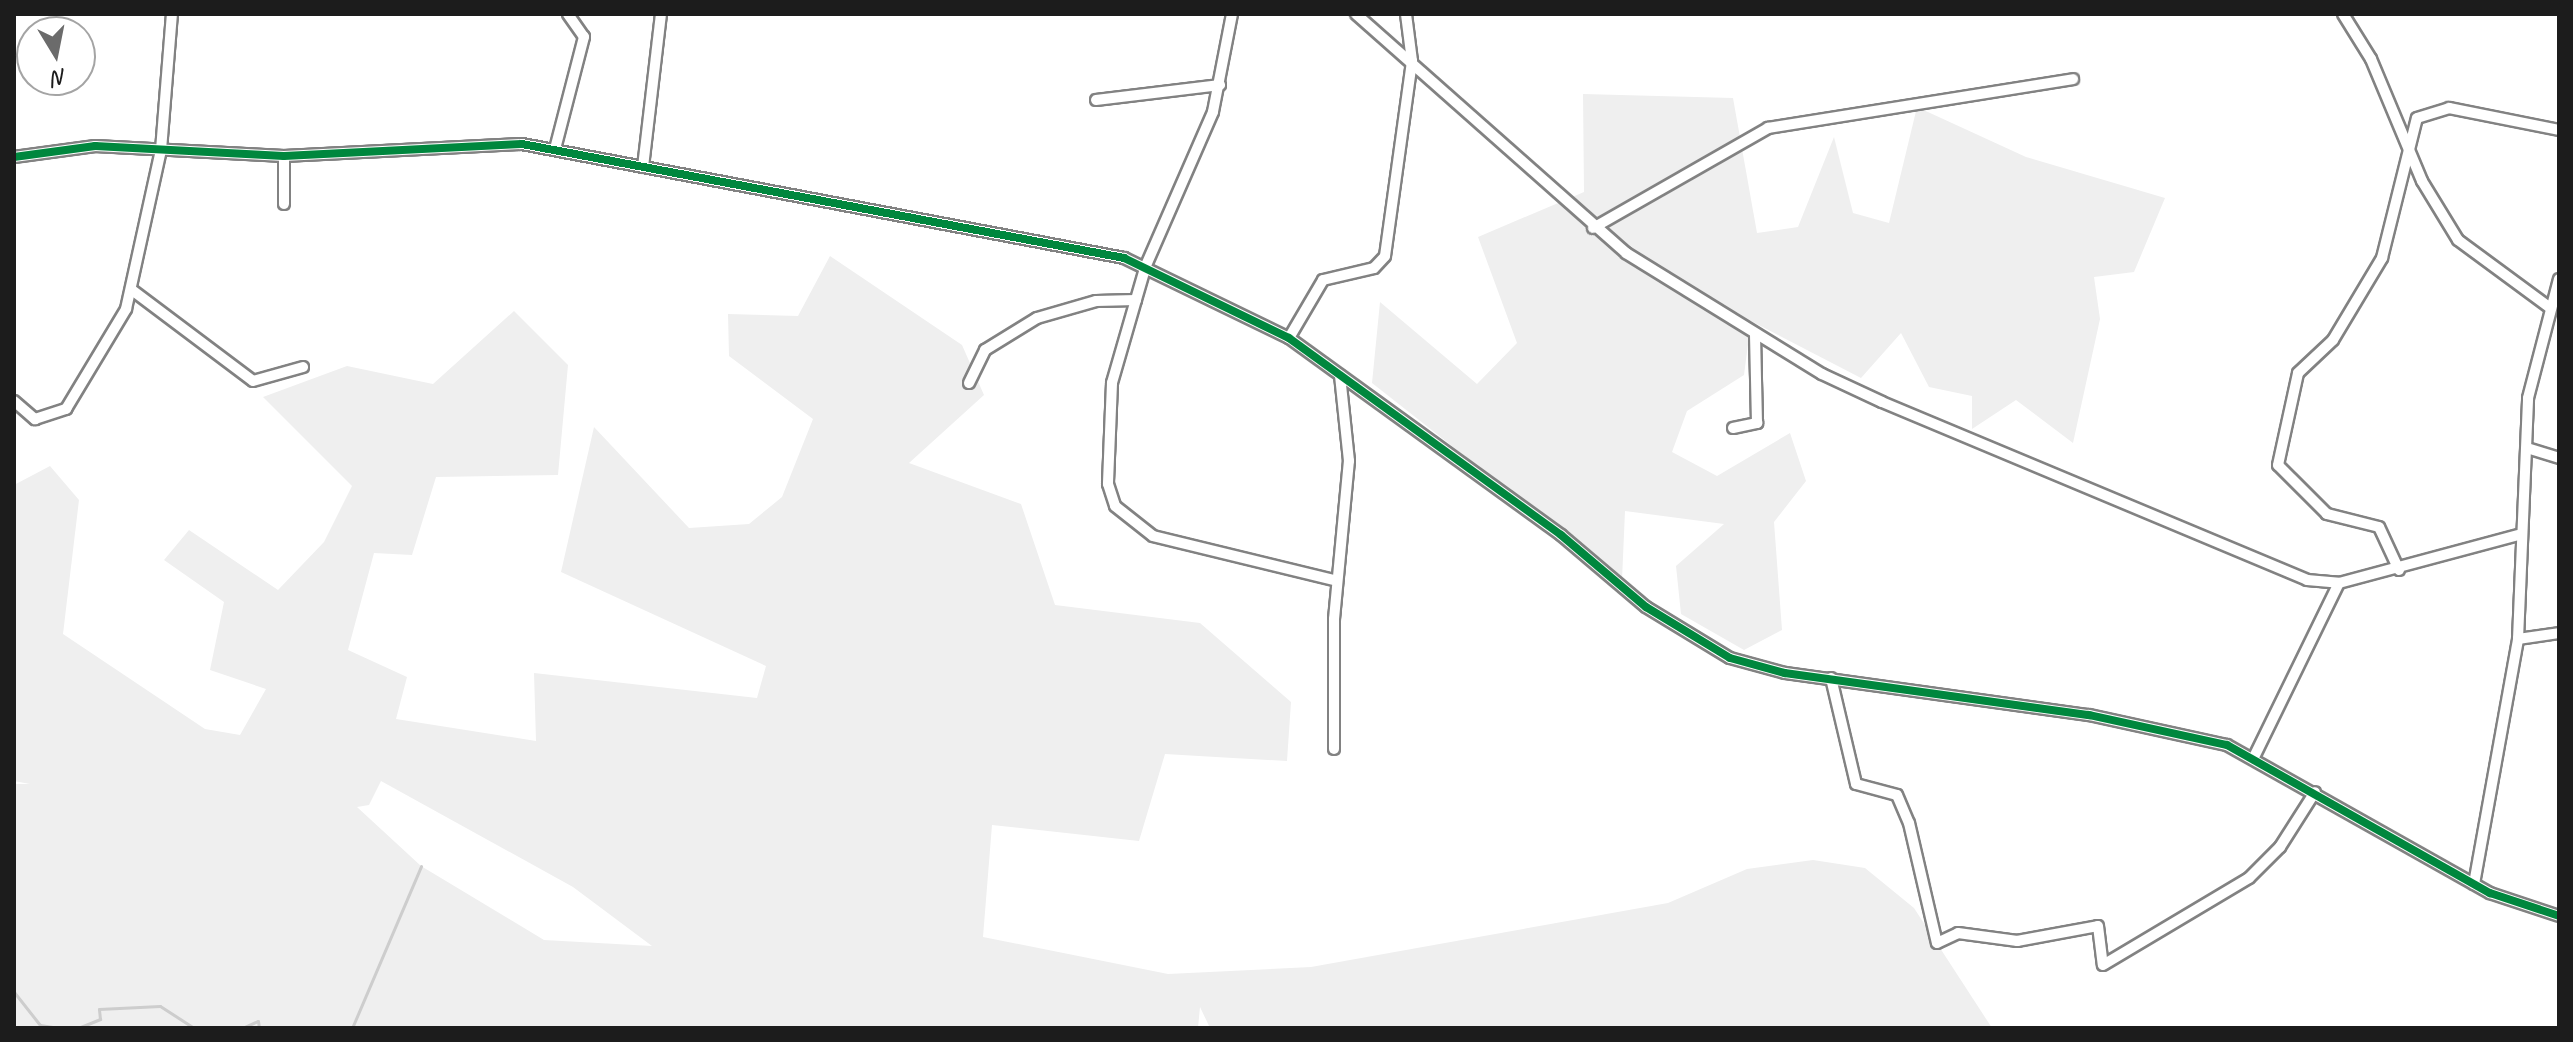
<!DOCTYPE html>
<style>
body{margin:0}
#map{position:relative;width:2573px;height:1042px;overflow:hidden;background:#fff;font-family:Caveat,sans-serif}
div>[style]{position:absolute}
.green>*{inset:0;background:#efefef}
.stream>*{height:3px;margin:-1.5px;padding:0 1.5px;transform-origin:1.5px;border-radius:1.5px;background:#cdcdcd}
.roads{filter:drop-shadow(2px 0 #828282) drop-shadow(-2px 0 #828282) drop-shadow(0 2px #828282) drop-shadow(0 -2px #828282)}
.street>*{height:10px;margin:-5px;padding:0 5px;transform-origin:5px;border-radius:5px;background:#fff}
.cycleway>*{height:8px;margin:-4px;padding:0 4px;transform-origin:4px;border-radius:4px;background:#00873e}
span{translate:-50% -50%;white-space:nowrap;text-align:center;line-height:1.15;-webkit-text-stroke:8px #fff;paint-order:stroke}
.frame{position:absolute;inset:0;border:16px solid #1c1c1c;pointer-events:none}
.north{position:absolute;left:16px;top:16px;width:80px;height:80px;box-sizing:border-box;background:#fff;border:2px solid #a4a4a4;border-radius:50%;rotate:170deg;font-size:22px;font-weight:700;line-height:32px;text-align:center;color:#1c1c1c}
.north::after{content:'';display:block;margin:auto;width:28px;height:36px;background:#6b6b6b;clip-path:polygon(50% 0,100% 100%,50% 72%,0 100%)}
</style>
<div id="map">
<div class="green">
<div style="clip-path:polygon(1583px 94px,1733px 98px,1757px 233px,1798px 227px,1834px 137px,1853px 213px,1889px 223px,1917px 107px,2026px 157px,2165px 198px,2134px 272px,2094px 277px,2100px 319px,2073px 443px,2016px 400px,1972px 429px,1972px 396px,1929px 387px,1901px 333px,1861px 378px,1751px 321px,1744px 375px,1687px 411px,1672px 452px,1717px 476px,1790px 433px,1806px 481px,1774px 522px,1782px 630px,1744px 650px,1681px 614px,1676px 566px,1724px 524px,1625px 511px,1622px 580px,1372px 383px,1380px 302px,1477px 384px,1517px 343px,1478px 237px,1584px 192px)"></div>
<div style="clip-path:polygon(evenodd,830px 256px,962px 345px,984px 395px,909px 463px,1021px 504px,1055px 605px,1200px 623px,1291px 702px,1287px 761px,1165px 754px,1139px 841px,992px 825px,983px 937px,1168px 974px,1311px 967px,1668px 903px,1747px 869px,1813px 860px,1865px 868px,1914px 908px,1992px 1028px,1210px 1028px,1200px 1007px,1198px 1028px,14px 1028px,14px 784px,30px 784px,14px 781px,14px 485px,50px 466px,79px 500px,63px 634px,205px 729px,240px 735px,266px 689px,210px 670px,224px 602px,164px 560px,189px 530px,278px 590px,324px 542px,352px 486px,263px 397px,347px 366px,433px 384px,514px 311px,568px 365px,558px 475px,436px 477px,412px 555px,374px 553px,348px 650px,407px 677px,396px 719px,536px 741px,534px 673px,757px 698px,766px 666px,561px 572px,594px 427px,689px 528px,749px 524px,782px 497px,813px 419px,729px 356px,728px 314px,798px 316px,830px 256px,381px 781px,573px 887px,652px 946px,544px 940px,421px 866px,357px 807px,369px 805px,381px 781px)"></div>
</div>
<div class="stream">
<div style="left:14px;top:992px;width:42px;rotate:51.8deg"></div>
<div style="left:40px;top:1025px;width:19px;rotate:9deg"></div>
<div style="left:78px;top:1028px;width:24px;rotate:-22deg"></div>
<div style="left:100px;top:1019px;width:10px;rotate:-96deg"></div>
<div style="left:99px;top:1009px;width:61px;rotate:-2.8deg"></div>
<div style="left:160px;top:1006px;width:40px;rotate:32.9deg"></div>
<div style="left:208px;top:1028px;width:12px"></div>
<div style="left:242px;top:1028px;width:17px;rotate:-24deg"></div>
<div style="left:258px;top:1021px;width:7px;rotate:82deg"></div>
<div style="left:352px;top:1028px;width:176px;rotate:-66.9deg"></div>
</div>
<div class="roads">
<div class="street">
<div style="left:1232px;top:14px;width:100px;rotate:101deg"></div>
<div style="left:1213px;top:112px;width:167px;rotate:113.6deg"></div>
<div style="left:1146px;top:265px;width:123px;rotate:106.1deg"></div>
<div style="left:1112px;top:383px;width:101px;rotate:92.3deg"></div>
<div style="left:1108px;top:484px;width:23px;rotate:72deg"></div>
<div style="left:1115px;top:506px;width:48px;rotate:38.3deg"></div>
<div style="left:1153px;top:536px;width:189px;rotate:13.7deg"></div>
<div style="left:1356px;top:14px;width:361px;rotate:41.5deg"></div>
<div style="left:1626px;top:253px;width:230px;rotate:31.7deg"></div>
<div style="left:1822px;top:374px;width:66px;rotate:25deg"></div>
<div style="left:1882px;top:402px;width:461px;rotate:22.7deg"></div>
<div style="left:2307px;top:580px;width:32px;rotate:5deg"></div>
<div style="left:2339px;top:583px;width:185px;rotate:-15deg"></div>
<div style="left:2343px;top:14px;width:53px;rotate:58.1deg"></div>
<div style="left:2371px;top:59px;width:132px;rotate:67.3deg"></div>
<div style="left:2422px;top:181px;width:69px;rotate:58.6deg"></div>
<div style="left:2458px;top:240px;width:113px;rotate:36.4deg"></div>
<div style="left:1096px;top:100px;width:125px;rotate:-6.9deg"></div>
<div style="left:555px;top:149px;width:116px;rotate:-75.5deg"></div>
<div style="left:584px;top:37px;width:28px;rotate:-125deg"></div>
<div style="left:14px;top:157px;width:82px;rotate:-7.7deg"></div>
<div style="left:95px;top:146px;width:189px;rotate:3deg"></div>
<div style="left:284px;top:156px;width:238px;rotate:-2.9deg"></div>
<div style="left:522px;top:144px;width:613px;rotate:10.72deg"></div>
<div style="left:1124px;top:258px;width:183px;rotate:25.9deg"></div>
<div style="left:1289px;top:338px;width:336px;rotate:35.9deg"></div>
<div style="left:1561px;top:535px;width:111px;rotate:40.3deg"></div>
<div style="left:1646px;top:607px;width:98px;rotate:31.3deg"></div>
<div style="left:1730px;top:658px;width:57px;rotate:15.3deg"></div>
<div style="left:1785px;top:673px;width:307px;rotate:7.9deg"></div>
<div style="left:2089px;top:715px;width:141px;rotate:12.3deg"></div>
<div style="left:2227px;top:745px;width:302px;rotate:29.4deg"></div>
<div style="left:2490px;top:893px;width:73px;rotate:18.4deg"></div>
<div style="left:643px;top:167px;width:154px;rotate:-83.3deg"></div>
<div style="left:284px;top:204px;width:48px;rotate:-90deg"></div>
<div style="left:1593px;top:228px;width:202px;rotate:-29.7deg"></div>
<div style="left:1768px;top:128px;width:309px;rotate:-9.1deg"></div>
<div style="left:132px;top:290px;width:151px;rotate:36.9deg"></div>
<div style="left:253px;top:381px;width:52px;rotate:-15.6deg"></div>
<div style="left:1289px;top:338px;width:67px;rotate:-59.6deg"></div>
<div style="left:1323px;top:280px;width:52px;rotate:-13.2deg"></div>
<div style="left:1374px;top:268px;width:16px;rotate:-47deg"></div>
<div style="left:1385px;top:256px;width:197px;rotate:-82.1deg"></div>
<div style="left:1412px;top:61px;width:47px;rotate:-97.3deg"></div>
<div style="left:969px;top:383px;width:37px;rotate:-64deg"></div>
<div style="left:985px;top:350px;width:61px;rotate:-31.6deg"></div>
<div style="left:1037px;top:318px;width:61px;rotate:-16.1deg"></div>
<div style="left:1096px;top:301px;width:40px;rotate:-1.4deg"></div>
<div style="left:14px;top:401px;width:28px;rotate:41deg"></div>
<div style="left:35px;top:419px;width:33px;rotate:-18deg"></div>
<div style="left:66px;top:409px;width:117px;rotate:-59deg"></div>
<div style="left:126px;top:309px;width:163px;rotate:-77.6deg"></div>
<div style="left:161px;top:150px;width:136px;rotate:-85.4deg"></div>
<div style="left:1733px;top:428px;width:25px;rotate:-12deg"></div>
<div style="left:1757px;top:423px;width:88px;rotate:-91.3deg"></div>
<div style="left:2527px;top:448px;width:34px;rotate:17deg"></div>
<div style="left:2399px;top:570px;width:47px;rotate:-114.9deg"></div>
<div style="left:2379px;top:527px;width:54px;rotate:-166deg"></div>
<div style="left:2327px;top:514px;width:69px;rotate:-135deg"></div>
<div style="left:2278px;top:465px;width:94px;rotate:-77.7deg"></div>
<div style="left:2298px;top:373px;width:48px;rotate:-43.3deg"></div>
<div style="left:2333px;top:340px;width:96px;rotate:-59.1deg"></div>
<div style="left:2382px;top:258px;width:144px;rotate:-76deg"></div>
<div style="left:2417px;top:118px;width:34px;rotate:-17deg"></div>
<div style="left:2449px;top:108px;width:112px;rotate:11.3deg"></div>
<div style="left:2518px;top:639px;width:41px;rotate:-8.3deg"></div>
<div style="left:1831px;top:678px;width:109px;rotate:76.7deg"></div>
<div style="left:1856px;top:784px;width:42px;rotate:15deg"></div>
<div style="left:1897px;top:795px;width:30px;rotate:67deg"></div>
<div style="left:1909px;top:823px;width:123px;rotate:76.9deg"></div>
<div style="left:1937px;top:943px;width:23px;rotate:-25deg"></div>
<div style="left:1958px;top:933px;width:60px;rotate:7.7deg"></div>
<div style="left:2017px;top:941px;width:82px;rotate:-10.5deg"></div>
<div style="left:2098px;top:926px;width:39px;rotate:83deg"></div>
<div style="left:2103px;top:965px;width:170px;rotate:-30.8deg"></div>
<div style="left:2249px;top:878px;width:44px;rotate:-45deg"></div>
<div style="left:2280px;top:847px;width:65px;rotate:-57.5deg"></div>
<div style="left:1334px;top:749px;width:130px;rotate:-90deg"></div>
<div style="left:1334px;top:619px;width:159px;rotate:-84.6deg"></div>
<div style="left:1349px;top:461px;width:86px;rotate:-96deg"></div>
<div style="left:2255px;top:755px;width:191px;rotate:-64deg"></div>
<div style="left:2474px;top:884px;width:249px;rotate:-79.8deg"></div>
<div style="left:2518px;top:639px;width:241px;rotate:-87.6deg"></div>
<div style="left:2528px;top:398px;width:123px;rotate:-75.4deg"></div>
</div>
</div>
<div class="cycleway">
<div style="left:14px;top:157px;width:82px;rotate:-7.7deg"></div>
<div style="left:95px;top:146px;width:189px;rotate:3deg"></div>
<div style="left:284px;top:156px;width:238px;rotate:-2.9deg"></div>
<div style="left:522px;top:144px;width:613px;rotate:10.72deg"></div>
<div style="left:1124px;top:258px;width:183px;rotate:25.9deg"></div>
<div style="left:1289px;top:338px;width:336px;rotate:35.9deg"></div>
<div style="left:1561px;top:535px;width:111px;rotate:40.3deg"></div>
<div style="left:1646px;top:607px;width:98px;rotate:31.3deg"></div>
<div style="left:1730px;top:658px;width:57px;rotate:15.3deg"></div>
<div style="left:1785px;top:673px;width:307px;rotate:7.9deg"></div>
<div style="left:2089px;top:715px;width:141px;rotate:12.3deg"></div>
<div style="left:2227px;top:745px;width:302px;rotate:29.4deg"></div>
<div style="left:2490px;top:893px;width:73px;rotate:18.4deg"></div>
</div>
<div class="frame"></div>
<div class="north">N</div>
</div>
